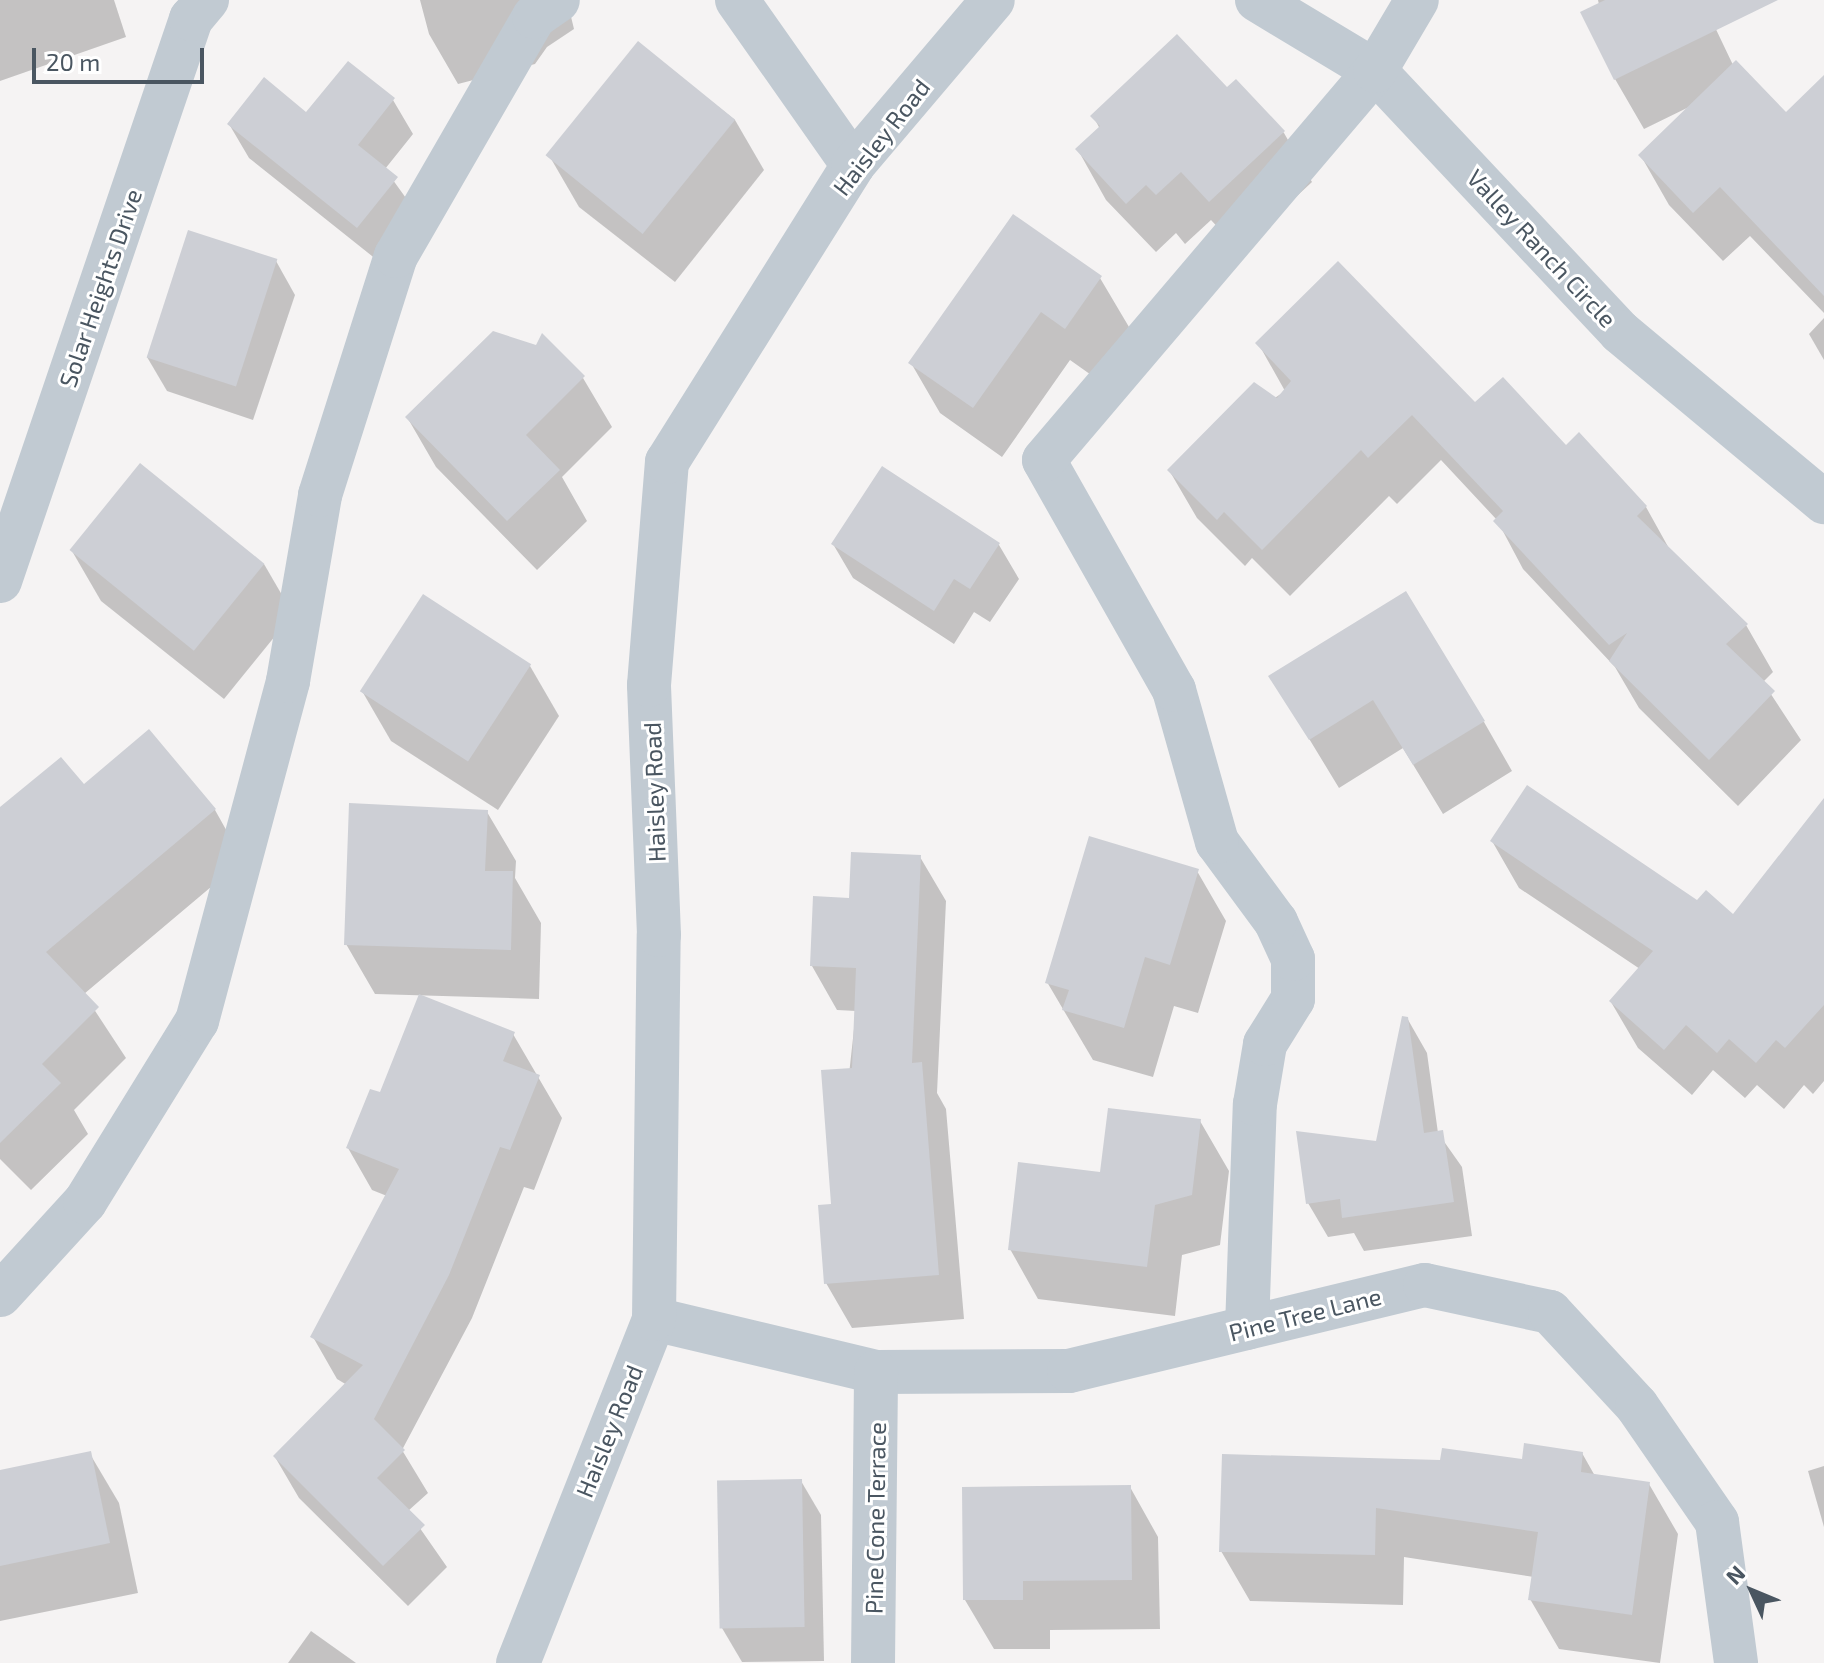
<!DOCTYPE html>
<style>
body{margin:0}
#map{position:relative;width:1824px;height:1663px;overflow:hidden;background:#f5f3f3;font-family:"Exo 2",sans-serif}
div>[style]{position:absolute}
.shadow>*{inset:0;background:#0003}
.building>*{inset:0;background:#cdcfd5;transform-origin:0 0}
.minor>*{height:44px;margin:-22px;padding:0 22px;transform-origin:22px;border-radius:22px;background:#c1cad2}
.tertiary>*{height:44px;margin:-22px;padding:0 22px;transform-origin:22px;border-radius:22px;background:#c1cad2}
span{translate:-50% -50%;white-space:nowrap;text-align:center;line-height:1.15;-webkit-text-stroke:6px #fff;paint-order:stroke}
.street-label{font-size:24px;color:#4a5661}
.north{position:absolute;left:1712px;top:1551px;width:80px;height:80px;-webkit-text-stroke:6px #fff;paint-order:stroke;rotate:314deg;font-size:22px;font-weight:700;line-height:32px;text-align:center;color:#4a5661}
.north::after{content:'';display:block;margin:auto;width:28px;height:36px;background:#4a5661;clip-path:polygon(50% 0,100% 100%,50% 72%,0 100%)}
.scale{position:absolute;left:32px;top:48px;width:172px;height:36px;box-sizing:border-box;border:4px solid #4a5661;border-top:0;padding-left:10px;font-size:24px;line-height:28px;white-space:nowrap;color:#4a5661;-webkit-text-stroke:6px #fff;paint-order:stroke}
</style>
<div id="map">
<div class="shadow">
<div style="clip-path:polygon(0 0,114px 0,126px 37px,0 81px)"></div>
<div style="clip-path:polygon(420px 0,567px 0,574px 29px,547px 47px,535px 64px,458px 84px,429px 34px)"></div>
<div style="clip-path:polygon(1598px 0,1702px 0,1733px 65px,1786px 115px,1824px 114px,1824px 313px,1750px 236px,1723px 261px,1669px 205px,1641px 156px,1689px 107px,1644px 129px,1615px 79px)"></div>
<div style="clip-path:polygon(638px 44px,735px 120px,764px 170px,675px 282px,579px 207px,550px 157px)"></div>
<div style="clip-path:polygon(1236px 81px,1284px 133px,1312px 182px,1239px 250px,1211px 220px,1185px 244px,1176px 233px,1156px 252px,1106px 200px,1078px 150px,1100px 129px,1093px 116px,1227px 90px)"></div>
<div style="clip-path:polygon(393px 100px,413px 134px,385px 169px,416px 212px,377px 260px,249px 158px,229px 124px)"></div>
<div style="clip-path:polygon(276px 261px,295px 295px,253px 420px,167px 391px,147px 357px)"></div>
<div style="clip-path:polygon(1100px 278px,1129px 327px,1094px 377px,1070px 360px,1002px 457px,940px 413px,911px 363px)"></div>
<div style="clip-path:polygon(1824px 318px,1824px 360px,1809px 334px)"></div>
<div style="clip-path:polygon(1258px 343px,1475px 405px,1566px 448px,1579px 435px,1646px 507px,1671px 552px,1746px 625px,1773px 672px,1763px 682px,1801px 740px,1738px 806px,1639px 708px,1615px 667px,1523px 569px,1497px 520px,1441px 460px,1397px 504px,1389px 496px,1290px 596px,1252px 558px,1245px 566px,1197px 518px,1169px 470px,1285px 391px)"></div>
<div style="clip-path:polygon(583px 378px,612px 427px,562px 477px,587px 521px,537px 570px,436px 467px,407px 417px)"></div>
<div style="clip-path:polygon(833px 544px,999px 545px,1019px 579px,990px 622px,974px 612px,954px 644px,853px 578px)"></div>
<div style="clip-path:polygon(72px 551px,264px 564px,293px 614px,224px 699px,101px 601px)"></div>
<div style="clip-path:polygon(530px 666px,559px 716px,498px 810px,391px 741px,362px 691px)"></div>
<div style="clip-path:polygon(1271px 676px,1484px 722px,1512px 771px,1443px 814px,1403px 748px,1339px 788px)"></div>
<div style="clip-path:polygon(149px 731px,215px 810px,243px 860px,84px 994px,126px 1058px,74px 1110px,88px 1134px,31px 1190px,0 1159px,0 899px)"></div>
<div style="clip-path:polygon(1824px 802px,1824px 1081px,1813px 1094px,1804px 1085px,1784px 1109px,1757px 1085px,1745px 1098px,1713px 1070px,1692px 1095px,1638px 1048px,1611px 1002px,1640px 969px,1519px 888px,1492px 841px,1733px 917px)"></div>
<div style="clip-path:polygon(487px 812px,516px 861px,515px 878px,541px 923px,539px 999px,375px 994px,346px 944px)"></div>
<div style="clip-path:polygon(920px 857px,946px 901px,937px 1093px,946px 1109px,964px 1319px,852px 1328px,826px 1283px,856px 1011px,837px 1010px,812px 966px,851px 900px)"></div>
<div style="clip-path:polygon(1197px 871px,1226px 921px,1198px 1013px,1174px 1006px,1153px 1077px,1093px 1060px,1047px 982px)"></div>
<div style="clip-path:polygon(1407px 1018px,1427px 1053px,1438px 1133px,1462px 1167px,1472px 1236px,1364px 1251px,1354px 1233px,1328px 1237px,1308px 1203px,1378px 1143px)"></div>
<div style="clip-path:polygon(513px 1034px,562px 1118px,534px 1190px,524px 1187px,472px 1318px,402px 1450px,428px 1493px,408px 1511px,447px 1567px,408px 1606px,299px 1498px,275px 1457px,347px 1385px,337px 1379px,313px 1337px,387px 1196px,372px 1190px,348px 1148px,381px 1095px)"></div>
<div style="clip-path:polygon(1200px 1121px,1229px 1171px,1220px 1245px,1182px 1255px,1175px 1316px,1038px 1299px,1010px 1249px,1102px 1174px)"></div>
<div style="clip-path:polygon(1582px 1453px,1595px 1476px,1649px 1484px,1678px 1534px,1660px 1663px,1559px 1649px,1530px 1599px,1534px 1577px,1404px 1557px,1403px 1605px,1250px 1601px,1221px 1551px,1442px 1462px,1523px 1461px)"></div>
<div style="clip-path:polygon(90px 1454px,119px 1503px,138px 1593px,0 1621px,0 1472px)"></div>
<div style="clip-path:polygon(1824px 1466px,1824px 1527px,1808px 1471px)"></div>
<div style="clip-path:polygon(801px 1481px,821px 1515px,824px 1661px,742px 1662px,722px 1628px)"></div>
<div style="clip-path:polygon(1130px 1487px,1158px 1537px,1160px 1629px,1050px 1630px,1050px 1649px,994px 1649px,965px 1600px)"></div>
<div style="clip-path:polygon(311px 1631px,356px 1663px,288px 1663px)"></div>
</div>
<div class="building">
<div style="clip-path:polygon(1605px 0,1778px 0,1614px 80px,1580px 12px)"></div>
<div style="clip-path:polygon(1177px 34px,1227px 87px,1236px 79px,1285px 131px,1209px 202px,1181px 172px,1156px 195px,1146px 185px,1126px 204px,1075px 149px,1100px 126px,1090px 116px)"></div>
<div style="left:638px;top:41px;width:125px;height:147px;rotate:39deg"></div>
<div style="clip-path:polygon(1736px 60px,1786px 112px,1824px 75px,1824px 296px,1720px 187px,1693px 213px,1638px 155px)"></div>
<div style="clip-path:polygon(348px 61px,395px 98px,358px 145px,398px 177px,357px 228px,227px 124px,264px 77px,306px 112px)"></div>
<div style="clip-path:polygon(1013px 214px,1102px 276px,1065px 329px,1041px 312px,973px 408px,908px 363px)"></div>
<div style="left:188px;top:230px;width:94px;height:134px;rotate:18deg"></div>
<div style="clip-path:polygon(1338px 261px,1475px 402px,1503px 377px,1566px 445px,1579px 432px,1647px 506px,1637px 516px,1748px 624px,1726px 644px,1775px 691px,1709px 760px,1609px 661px,1627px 633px,1609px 645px,1493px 521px,1503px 511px,1412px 415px,1368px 458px,1361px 450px,1262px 550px,1224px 512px,1217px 520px,1167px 470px,1254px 382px,1277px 398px,1291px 381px,1255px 343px)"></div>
<div style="clip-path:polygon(493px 331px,536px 345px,542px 333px,585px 376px,526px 435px,560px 470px,507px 521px,405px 417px)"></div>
<div style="left:140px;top:463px;width:160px;height:112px;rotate:39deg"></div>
<div style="clip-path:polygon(882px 466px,1000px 543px,970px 589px,954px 579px,934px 611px,831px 544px)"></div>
<div style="clip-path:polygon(1406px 591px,1485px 721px,1413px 765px,1373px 700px,1309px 740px,1268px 676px)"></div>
<div style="left:423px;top:594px;width:129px;height:116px;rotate:33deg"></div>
<div style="clip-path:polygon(149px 729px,216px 809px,46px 952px,99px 1007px,42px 1064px,61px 1083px,0 1143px,0 807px,61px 757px,84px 784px)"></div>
<div style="clip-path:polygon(1527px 785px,1697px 900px,1706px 890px,1733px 914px,1824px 798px,1824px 1005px,1785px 1048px,1776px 1040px,1756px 1063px,1729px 1039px,1717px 1053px,1686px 1025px,1664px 1050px,1609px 1001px,1653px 951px,1490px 841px)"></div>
<div style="clip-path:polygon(349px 803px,488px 810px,485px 871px,513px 871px,511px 950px,344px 945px)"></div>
<div style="clip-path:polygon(1089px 836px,1199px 869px,1170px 965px,1145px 957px,1124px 1028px,1062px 1010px,1069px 990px,1045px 983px)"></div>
<div style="clip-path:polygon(851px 852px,921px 855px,912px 1063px,922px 1062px,939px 1275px,824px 1284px,818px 1205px,831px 1204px,821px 1070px,852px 1068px,856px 968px,810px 966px,813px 896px,849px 898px)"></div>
<div style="clip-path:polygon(419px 994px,515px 1032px,503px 1061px,540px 1075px,510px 1150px,500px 1147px,449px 1275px,374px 1419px,405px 1450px,377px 1478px,425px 1525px,383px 1566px,273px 1456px,363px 1365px,310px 1337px,399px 1169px,346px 1148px,370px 1089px,380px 1092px)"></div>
<div style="clip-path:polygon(1402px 1016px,1408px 1017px,1424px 1133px,1443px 1130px,1454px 1202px,1342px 1218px,1340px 1199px,1306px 1204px,1296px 1131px,1376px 1141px)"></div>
<div style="clip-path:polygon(1108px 1108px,1201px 1119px,1192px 1195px,1155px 1205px,1147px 1267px,1008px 1250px,1018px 1162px,1100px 1172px)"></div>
<div style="clip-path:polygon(1524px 1443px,1583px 1452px,1581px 1472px,1650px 1482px,1632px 1615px,1528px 1600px,1538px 1532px,1376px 1508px,1375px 1555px,1219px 1552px,1222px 1454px,1440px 1460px,1442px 1448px,1522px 1459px)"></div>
<div style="clip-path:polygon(91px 1451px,110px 1543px,0 1566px,0 1470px)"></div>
<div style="left:802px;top:1479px;width:148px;height:85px;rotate:89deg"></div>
<div style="clip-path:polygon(1131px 1485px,1132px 1580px,1023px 1581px,1023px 1600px,963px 1600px,962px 1487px)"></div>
</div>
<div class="minor">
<div style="left:737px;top:0;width:202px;rotate:54.9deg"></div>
<div style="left:1257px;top:0;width:138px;rotate:31deg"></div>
<div style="left:1375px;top:71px;width:358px;rotate:46.8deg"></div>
<div style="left:1620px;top:332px;width:266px;rotate:39.8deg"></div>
<div style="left:0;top:581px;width:594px;rotate:-71.23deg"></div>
<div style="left:191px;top:19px;width:25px;rotate:-50deg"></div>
<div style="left:0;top:1295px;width:126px;rotate:-47.6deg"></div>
<div style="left:85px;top:1202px;width:213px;rotate:-58.3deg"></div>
<div style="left:197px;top:1021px;width:352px;rotate:-75deg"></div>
<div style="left:288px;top:681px;width:189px;rotate:-80.2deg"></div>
<div style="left:320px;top:495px;width:251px;rotate:-72.4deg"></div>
<div style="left:396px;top:256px;width:276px;rotate:-60deg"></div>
<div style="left:534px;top:17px;width:29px;rotate:-35deg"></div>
<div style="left:654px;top:1319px;width:228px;rotate:13.4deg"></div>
<div style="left:876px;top:1372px;width:193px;rotate:-0.3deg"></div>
<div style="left:1069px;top:1371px;width:366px;rotate:-13.6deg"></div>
<div style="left:1425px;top:1285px;width:128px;rotate:12.2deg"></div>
<div style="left:1550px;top:1312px;width:128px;rotate:47.2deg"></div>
<div style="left:1637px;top:1406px;width:141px;rotate:55.4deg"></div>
<div style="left:1717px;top:1522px;width:142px;rotate:82.3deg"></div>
<div style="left:1247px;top:1328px;width:224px;rotate:-88deg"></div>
<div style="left:1255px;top:1104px;width:61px;rotate:-80.5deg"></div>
<div style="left:1265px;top:1044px;width:53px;rotate:-58.1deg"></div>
<div style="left:1293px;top:999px;width:40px;rotate:-90deg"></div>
<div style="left:1293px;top:959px;width:41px;rotate:-114.7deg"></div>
<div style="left:1276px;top:922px;width:99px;rotate:-126.4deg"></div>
<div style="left:1217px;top:842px;width:158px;rotate:-105.8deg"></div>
<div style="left:1174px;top:690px;width:264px;rotate:-119.5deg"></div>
<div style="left:1044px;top:460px;width:511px;rotate:-49.61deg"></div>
<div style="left:1375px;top:71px;width:82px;rotate:-59.4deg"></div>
<div style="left:873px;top:1663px;width:291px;rotate:-89.4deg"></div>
</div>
<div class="tertiary">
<div style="left:518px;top:1663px;width:370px;rotate:-68.4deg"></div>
<div style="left:654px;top:1319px;width:384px;rotate:-89.3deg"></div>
<div style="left:659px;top:935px;width:250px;rotate:-92.3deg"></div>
<div style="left:649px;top:685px;width:224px;rotate:-85.4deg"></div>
<div style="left:667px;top:462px;width:350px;rotate:-57.9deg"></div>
<div style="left:853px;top:165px;width:216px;rotate:-49.7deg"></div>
</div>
<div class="street-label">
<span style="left:881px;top:137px;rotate:-52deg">Haisley Road</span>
<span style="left:1542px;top:248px;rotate:47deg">Valley Ranch Circle</span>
<span style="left:100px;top:288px;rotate:-71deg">Solar Heights Drive</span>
<span style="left:654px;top:792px;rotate:-92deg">Haisley Road</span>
<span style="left:1305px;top:1314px;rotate:-14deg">Pine Tree Lane</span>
<span style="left:609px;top:1431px;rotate:-68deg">Haisley Road</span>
<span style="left:875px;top:1518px;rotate:-89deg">Pine Cone Terrace</span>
</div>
<div class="north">N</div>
<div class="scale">20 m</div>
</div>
